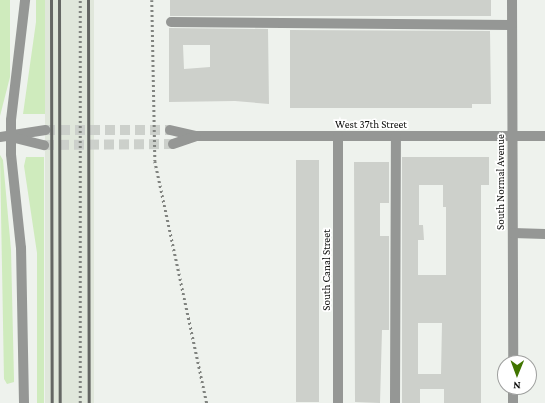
<!DOCTYPE html>
<style>
body{margin:0}
#map{position:relative;width:545px;height:403px;overflow:hidden;background:#eef2ed;font-family:"Crimson Pro",serif}
div>[style]{position:absolute}
.built>*{inset:0;background:#e0e7db;transform-origin:0 0}
.green>*{inset:0;background:#cfebbd}
.building>*{inset:0;background:#cdd0cb;transform-origin:0 0}
.minor-tunnel>*{height:10px;margin-top:-5px;transform-origin:0;background:repeating-linear-gradient(90deg,#ccd0cb 0 10px,transparent 0 15px)}
.path>*{height:2.5px;margin-top:-1.25px;transform-origin:0;background:repeating-linear-gradient(90deg,#80837f 0 2px,transparent 0 5px)}
.minor>*{height:10px;margin:-5px;padding:0 5px;transform-origin:5px;border-radius:5px;background:#959795}
.rail>*{height:3px;margin:-1.5px;padding:0 1.5px;transform-origin:1.5px;border-radius:1.5px;background:#656764}
span{translate:-50% -50%;white-space:nowrap;text-align:center;line-height:1.15;-webkit-text-stroke:3.5px #fff;paint-order:stroke}
.street-label{font-size:11px;color:#0d0e0c}
.north{position:absolute;left:497px;top:355px;width:40px;height:40px;box-sizing:border-box;background:#fff;border:1px solid #9e9f9e;border-radius:50%;rotate:181deg;font-size:11px;font-weight:700;line-height:16px;text-align:center;color:#0d0e0c}
.north::after{content:'';display:block;margin:auto;width:14px;height:18px;background:#417500;clip-path:polygon(50% 0,100% 100%,50% 72%,0 100%)}
</style>
<div id="map">
<div class="built">
<div style="left:45px;top:0;width:49px;height:403px"></div>
</div>
<div class="green">
<div style="clip-path:polygon(0 0,10px 0,10px 77px,0 116px)"></div>
<div style="clip-path:polygon(36px 0,45px 0,45px 114px,23px 114px,36px 22px)"></div>
<div style="clip-path:polygon(0 155px,3px 160px,11px 250px,14px 379px,14px 382px,7px 384px,4px 379px)"></div>
<div style="clip-path:polygon(26px 157px,44px 157px,44px 403px,37px 403px,37px 253px,24px 166px)"></div>
</div>
<div class="building">
<div style="left:170px;top:0;width:321px;height:16px"></div>
<div style="clip-path:polygon(evenodd,169px 28px,268px 29px,269px 104px,235px 101px,169px 102px,169px 28px,183px 45px,210px 45px,210px 67px,184px 69px,183px 45px)"></div>
<div style="clip-path:polygon(290px 30px,490px 31px,491px 104px,472px 104px,472px 108px,290px 108px)"></div>
<div style="clip-path:polygon(evenodd,402px 157px,489px 157px,489px 185px,481px 185px,481px 403px,444px 403px,444px 389px,420px 389px,420px 403px,402px 403px,402px 157px,419px 185px,443px 185px,443px 207px,446px 207px,446px 275px,418px 275px,418px 240px,424px 240px,423px 225px,419px 225px,419px 185px,402px 157px,418px 323px,442px 323px,441px 374px,418px 374px,418px 323px)"></div>
<div style="left:296px;top:160px;width:23px;height:242px"></div>
<div style="clip-path:polygon(354px 162px,389px 162px,389px 203px,380px 203px,380px 236px,389px 236px,389px 330px,382px 330px,380px 403px,355px 402px)"></div>
</div>
<div class="minor-tunnel">
<div style="left:45px;top:130px;width:125px"></div>
<div style="left:44px;top:145px;width:129px;rotate:-0.4deg"></div>
</div>
<div class="path">
<div style="left:152px;top:0;width:161px;rotate:88.9deg"></div>
<div style="left:155px;top:161px;width:248px;rotate:77.9deg"></div>
<div style="left:80px;top:403px;width:403px;rotate:-90deg"></div>
</div>
<div class="minor">
<div style="left:512px;top:0;width:363px;rotate:89.8deg"></div>
<div style="left:171px;top:22px;width:341px;rotate:0.5deg"></div>
<div style="left:170px;top:130px;width:27px;rotate:13deg"></div>
<div style="left:196px;top:136px;width:349px"></div>
<div style="left:338px;top:136px;width:267px;rotate:90deg"></div>
<div style="left:0;top:137px;width:46px;rotate:-8.8deg"></div>
<div style="left:15px;top:138px;width:30px;rotate:14deg"></div>
<div style="left:173px;top:144px;width:24px;rotate:-19deg"></div>
<div style="left:513px;top:233px;width:32px;rotate:2deg"></div>
<div style="left:513px;top:387px;width:16px;rotate:90deg"></div>
<div style="left:24px;top:403px;width:155px;rotate:-91.1deg"></div>
<div style="left:21px;top:248px;width:95px;rotate:-96.1deg"></div>
<div style="left:11px;top:154px;width:34px;rotate:-90deg"></div>
<div style="left:11px;top:120px;width:121px;rotate:-83.3deg"></div>
<div style="left:395px;top:403px;width:267px;rotate:-89.8deg"></div>
</div>
<div class="rail">
<div style="left:51px;top:0;width:403px;rotate:89.9deg"></div>
<div style="left:59px;top:0;width:403px;rotate:89.9deg"></div>
<div style="left:88px;top:0;width:403px;rotate:89.9deg"></div>
</div>
<div class="street-label">
<span style="left:371px;top:124px">West 37th Street</span>
<span style="left:500px;top:182px;rotate:-90deg">South Normal Avenue</span>
<span style="left:326px;top:270px;rotate:-90deg">South Canal Street</span>
</div>
<div class="north">N</div>
</div>
